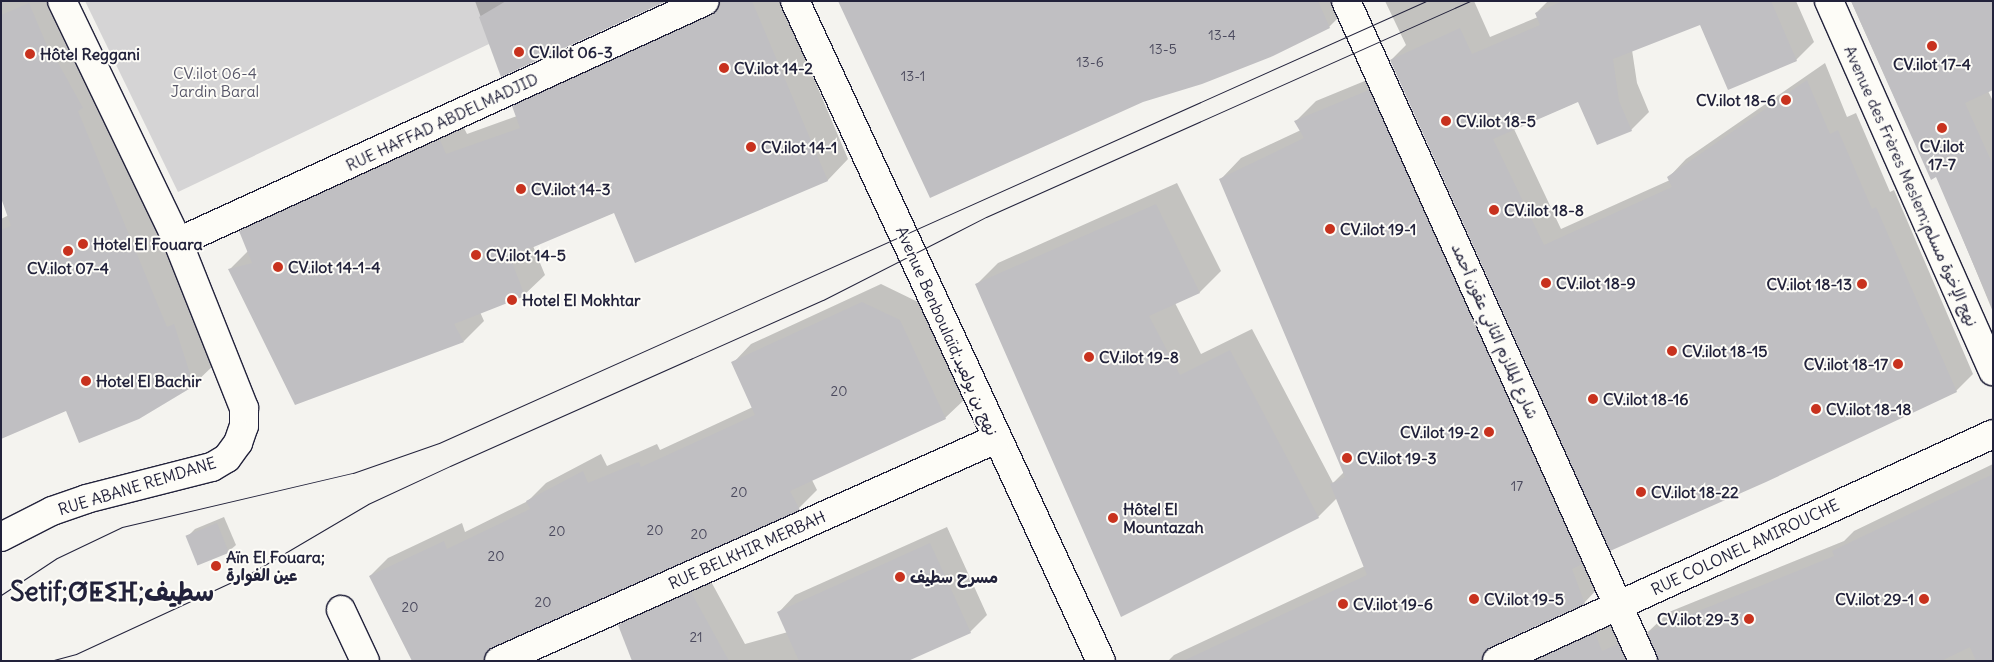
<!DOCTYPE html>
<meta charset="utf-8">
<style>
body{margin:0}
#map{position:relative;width:1994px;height:662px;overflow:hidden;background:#f4f3ef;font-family:Delius,"Playpen Sans Arabic","Noto Sans Tifinagh",sans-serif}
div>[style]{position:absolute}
.green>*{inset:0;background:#d5d4d5}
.shadow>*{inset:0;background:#0003}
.building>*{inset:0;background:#c0bfc2;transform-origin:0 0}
.roads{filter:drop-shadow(1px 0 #22223b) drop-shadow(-1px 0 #22223b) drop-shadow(0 1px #22223b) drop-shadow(0 -1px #22223b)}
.minor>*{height:28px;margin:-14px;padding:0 14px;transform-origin:14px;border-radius:14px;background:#fdfcf7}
.tram>*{height:1px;margin:-0.5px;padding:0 0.5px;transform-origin:0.5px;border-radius:0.5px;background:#22223b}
.dots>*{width:14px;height:14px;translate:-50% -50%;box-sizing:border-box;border:2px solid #fdfcf7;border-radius:50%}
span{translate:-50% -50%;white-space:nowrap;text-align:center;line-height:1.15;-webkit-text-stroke:4px #fdfcf7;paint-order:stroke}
.number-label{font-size:14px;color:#4a495d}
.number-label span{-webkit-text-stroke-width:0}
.poi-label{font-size:16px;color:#22223b;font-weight:700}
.left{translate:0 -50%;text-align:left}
.right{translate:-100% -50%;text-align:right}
.park-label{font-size:16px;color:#585769}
.street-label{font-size:16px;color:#22223b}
.town-label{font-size:26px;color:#22223b;font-weight:700}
.frame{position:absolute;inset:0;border:2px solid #22223b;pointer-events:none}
</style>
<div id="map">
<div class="green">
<div style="clip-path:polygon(85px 1px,507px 1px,510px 34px,178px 192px)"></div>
</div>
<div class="shadow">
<div style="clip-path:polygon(1px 1px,58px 1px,99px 90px,189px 306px,195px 304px,215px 364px,193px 385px,66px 409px,1px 437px,1px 219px,9px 215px,1px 194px)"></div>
<div style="clip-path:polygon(475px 1px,664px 1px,502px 75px)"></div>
<div style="clip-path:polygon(720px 1px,781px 1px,848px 159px,828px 180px,635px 261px,615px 212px,533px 246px,545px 275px,524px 295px,480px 312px,484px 321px,464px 341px,230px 269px,248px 251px,241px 231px,261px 211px,460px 120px,467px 134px,517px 116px,513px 107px,534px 86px)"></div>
<div style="clip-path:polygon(839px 1px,1343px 1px,1347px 9px,1329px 27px)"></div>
<div style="clip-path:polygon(1385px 1px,1474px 1px,1490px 37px,1538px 17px,1536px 13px,1548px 1px,1796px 1px,1814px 42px,1796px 60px,1701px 23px,1632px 50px,1637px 83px,1649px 112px,1631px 130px,1579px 101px,1514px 129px,1561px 229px,1670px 180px,1669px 177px,1686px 159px,1825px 63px,1847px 117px,1856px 113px,1890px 192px,1894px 190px,1973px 374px,1956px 391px,1611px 549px,1391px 60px,1406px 45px)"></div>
<div style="clip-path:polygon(1851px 1px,1993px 1px,1988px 91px,1993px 101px,1993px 312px,1937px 176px,1931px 178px)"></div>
<div style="clip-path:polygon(1389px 71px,1604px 582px,1584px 603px,1502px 640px,1509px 654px,1616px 614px,1657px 654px,1648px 632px,1669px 612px,1844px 541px,1854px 531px,1993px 464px,1993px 661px,1168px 661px,1174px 655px,1365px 566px,1337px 498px,1318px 517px,977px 284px,998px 263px,1177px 183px,1221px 271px,1200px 292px,1175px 303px,1201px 354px,1252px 329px,1333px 483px,1344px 472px,1221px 179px,1241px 158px,1301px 130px,1296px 121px,1316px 101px)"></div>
<div style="clip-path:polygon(881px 284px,918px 302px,964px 400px,945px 418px,812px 480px,817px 490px,799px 508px,502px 641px,503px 649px,529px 661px,413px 661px,370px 576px,388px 558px,462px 523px,465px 532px,528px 501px,546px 483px,601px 454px,607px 466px,657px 444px,660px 450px,753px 407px,733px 363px,751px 344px)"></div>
<div style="clip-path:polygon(224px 517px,236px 545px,228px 552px,188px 536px,195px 529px)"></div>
<div style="clip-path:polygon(947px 527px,987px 615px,970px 632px,905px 661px,634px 661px,619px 625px,636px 609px,708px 576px,745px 644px,788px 632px,779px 612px,795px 595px)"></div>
</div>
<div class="building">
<div style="clip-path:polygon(506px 1px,667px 1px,501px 77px,479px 17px)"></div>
<div style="clip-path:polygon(720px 1px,752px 1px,828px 181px,635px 263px,614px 213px,510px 257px,525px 296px,454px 324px,464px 342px,295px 405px,228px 269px,252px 263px,239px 231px,440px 140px,446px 154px,520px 128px,512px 106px,712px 15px)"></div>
<div style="clip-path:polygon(838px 1px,1318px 1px,1330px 28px,1273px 56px,1202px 84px,1143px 102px,930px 198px)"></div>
<div style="clip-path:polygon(1563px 1px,1771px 1px,1797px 61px,1728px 90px,1700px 25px,1613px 59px,1619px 101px,1632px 131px,1597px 145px,1578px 102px,1493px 139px,1544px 245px,1672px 187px,1667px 177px,1807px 80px,1830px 134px,1838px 130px,1872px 209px,1876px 207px,1957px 392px,1766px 482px,1610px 551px,1390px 60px,1460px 28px,1472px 54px,1540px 25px,1535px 13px)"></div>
<div style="clip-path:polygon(1851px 1px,1993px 1px,1993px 90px,1965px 103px,1993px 165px,1993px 310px,1936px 177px,1931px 180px)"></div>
<div style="clip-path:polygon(29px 3px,53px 60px,56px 59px,83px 108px,78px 111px,167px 327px,174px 324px,194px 386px,139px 419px,79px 443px,66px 411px,1px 439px,1px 230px,11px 226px,1px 198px,1px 15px)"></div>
<div style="clip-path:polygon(1369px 90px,1582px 564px,1572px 569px,1585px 604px,1490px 647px,1482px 661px,1183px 661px,1367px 575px,1330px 484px,1345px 477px,1219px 179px,1304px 138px,1294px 121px)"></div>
<div style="clip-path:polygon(1156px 204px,1200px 293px,1149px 316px,1180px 375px,1230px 350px,1319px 518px,1121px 617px,975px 284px)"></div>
<div style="clip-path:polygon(862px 302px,900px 320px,946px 419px,790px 491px,800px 510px,493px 647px,484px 658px,477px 661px,412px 661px,369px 576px,444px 541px,447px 549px,530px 509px,526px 501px,583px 471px,588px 483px,639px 462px,641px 467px,755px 415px,731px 362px)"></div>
<div style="clip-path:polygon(1993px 474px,1993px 661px,1976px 661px,1970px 647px,1941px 661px,1658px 661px,1647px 632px,1834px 556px,1832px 551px)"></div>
<div style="left:217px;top:523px;width:32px;height:34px;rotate:68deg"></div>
<div style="clip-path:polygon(930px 543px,971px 633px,908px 661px,799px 661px,777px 612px)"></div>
<div style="clip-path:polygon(691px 592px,729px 661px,632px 661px,618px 625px)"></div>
<div style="clip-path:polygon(1595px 633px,1602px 651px,1618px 644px,1626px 661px,1535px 661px)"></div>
</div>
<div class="roads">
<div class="minor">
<div style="left:795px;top:1px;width:727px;rotate:65.13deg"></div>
<div style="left:1346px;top:1px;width:724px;rotate:65.77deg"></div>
<div style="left:1829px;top:1px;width:405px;rotate:66.1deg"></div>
<div style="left:178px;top:242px;width:579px;rotate:-24.57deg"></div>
<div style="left:1px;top:537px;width:57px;rotate:-27deg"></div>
<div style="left:52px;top:511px;width:36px;rotate:-19deg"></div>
<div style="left:86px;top:499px;width:130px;rotate:-14.3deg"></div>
<div style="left:212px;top:467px;width:17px;rotate:-31deg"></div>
<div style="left:227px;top:458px;width:19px;rotate:-54deg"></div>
<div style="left:238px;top:443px;width:18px;rotate:-71deg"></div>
<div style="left:244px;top:426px;width:18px;rotate:-90deg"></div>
<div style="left:244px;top:408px;width:179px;rotate:-111.7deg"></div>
<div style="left:178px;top:242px;width:267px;rotate:-115.7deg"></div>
<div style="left:341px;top:610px;width:56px;rotate:64.8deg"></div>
<div style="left:499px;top:661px;width:544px;rotate:-24.07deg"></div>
<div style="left:1497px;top:661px;width:545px;rotate:-24.59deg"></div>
</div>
</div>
<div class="tram">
<div style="left:1px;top:595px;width:67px;rotate:-33.5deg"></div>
<div style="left:57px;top:558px;width:72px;rotate:-25.5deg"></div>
<div style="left:122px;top:527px;width:237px;rotate:-13.2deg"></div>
<div style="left:353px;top:473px;width:91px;rotate:-19.2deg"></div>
<div style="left:439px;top:443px;width:1081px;rotate:-24.12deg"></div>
<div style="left:50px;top:661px;width:27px;rotate:-15deg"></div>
<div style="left:76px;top:654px;width:193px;rotate:-24.8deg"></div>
<div style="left:251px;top:573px;width:136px;rotate:-30.5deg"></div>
<div style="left:368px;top:504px;width:90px;rotate:-24.9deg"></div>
<div style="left:450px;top:466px;width:408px;rotate:-24deg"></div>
<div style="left:823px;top:300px;width:183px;rotate:-27deg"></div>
<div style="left:986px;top:217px;width:530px;rotate:-24.05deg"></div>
</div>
<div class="dots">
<div style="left:1932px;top:46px;background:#c8321e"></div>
<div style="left:519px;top:52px;background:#c8321e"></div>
<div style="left:30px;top:54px;background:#c8321e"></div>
<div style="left:724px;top:68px;background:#c8321e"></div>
<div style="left:1786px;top:100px;background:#c8321e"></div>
<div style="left:1446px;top:121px;background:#c8321e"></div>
<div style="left:1942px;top:128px;background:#c8321e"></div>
<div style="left:751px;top:147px;background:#c8321e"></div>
<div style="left:521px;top:189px;background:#c8321e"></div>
<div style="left:1494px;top:210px;background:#c8321e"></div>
<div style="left:1330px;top:229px;background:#c8321e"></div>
<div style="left:83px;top:244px;background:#c8321e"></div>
<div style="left:68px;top:251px;background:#c8321e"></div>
<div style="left:476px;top:255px;background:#c8321e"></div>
<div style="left:278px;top:267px;background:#c8321e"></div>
<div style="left:1546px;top:283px;background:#c8321e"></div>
<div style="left:1862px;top:284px;background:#c8321e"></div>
<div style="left:512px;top:300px;background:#c8321e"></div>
<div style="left:1672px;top:351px;background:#c8321e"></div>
<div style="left:1089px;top:357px;background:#c8321e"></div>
<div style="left:1898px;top:364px;background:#c8321e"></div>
<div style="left:86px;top:381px;background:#c8321e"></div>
<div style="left:1593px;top:399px;background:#c8321e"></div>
<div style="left:1816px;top:409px;background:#c8321e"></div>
<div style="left:1489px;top:432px;background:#c8321e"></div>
<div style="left:1347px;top:458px;background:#c8321e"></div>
<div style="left:1641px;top:492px;background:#c8321e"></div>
<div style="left:1113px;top:518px;background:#c8321e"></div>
<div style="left:216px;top:566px;background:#c8321e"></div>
<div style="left:900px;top:577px;background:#c8321e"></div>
<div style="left:1474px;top:599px;background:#c8321e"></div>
<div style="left:1924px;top:599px;background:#c8321e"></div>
<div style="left:1343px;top:604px;background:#c8321e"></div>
<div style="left:1749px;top:619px;background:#c8321e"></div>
</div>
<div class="number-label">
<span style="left:1222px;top:35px">13-4</span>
<span style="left:1163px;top:49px">13-5</span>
<span style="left:1090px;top:62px">13-6</span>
<span style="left:913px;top:76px">13-1</span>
<span style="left:839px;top:391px">20</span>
<span style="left:1517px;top:486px">17</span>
<span style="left:739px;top:492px">20</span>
<span style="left:655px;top:530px">20</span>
<span style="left:557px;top:531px">20</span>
<span style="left:699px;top:534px">20</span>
<span style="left:496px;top:556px">20</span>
<span style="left:543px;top:602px">20</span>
<span style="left:410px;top:607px">20</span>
<span style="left:696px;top:637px">21</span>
</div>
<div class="poi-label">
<span class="left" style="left:529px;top:52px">CV.ilot 06-3</span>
<span class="left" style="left:40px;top:54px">Hôtel Reggani</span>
<span style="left:1932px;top:64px">CV.ilot 17-4</span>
<span class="left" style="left:734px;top:68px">CV.ilot 14-2</span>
<span class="right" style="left:1776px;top:100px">CV.ilot 18-6</span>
<span class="left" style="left:1456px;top:121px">CV.ilot 18-5</span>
<span style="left:1942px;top:155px">CV.ilot<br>17-7</span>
<span class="left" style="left:761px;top:147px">CV.ilot 14-1</span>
<span class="left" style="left:531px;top:189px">CV.ilot 14-3</span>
<span class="left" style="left:1504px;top:210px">CV.ilot 18-8</span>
<span class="left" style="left:1340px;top:229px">CV.ilot 19-1</span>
<span class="left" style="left:93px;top:244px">Hotel El Fouara</span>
<span class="left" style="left:486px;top:255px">CV.ilot 14-5</span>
<span class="left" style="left:288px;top:267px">CV.ilot 14-1-4</span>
<span style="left:68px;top:268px">CV.ilot 07-4</span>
<span class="left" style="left:1556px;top:283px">CV.ilot 18-9</span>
<span class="right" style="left:1852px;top:284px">CV.ilot 18-13</span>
<span class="left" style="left:522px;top:300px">Hotel El Mokhtar</span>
<span class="left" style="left:1682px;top:351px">CV.ilot 18-15</span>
<span class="left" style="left:1099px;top:357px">CV.ilot 19-8</span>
<span class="right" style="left:1888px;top:364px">CV.ilot 18-17</span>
<span class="left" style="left:96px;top:381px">Hotel El Bachir</span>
<span class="left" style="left:1603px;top:399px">CV.ilot 18-16</span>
<span class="left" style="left:1826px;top:409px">CV.ilot 18-18</span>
<span class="right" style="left:1479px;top:432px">CV.ilot 19-2</span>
<span class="left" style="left:1357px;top:458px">CV.ilot 19-3</span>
<span class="left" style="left:1651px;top:492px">CV.ilot 18-22</span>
<span class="left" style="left:1123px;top:518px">Hôtel El<br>Mountazah</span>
<span class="left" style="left:226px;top:566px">Aïn El Fouara;<br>عين الفوارة</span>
<span class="left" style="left:910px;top:577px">مسرح سطيف</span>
<span class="left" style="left:1484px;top:599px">CV.ilot 19-5</span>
<span class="right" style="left:1914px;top:599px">CV.ilot 29-1</span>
<span class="left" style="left:1353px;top:604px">CV.ilot 19-6</span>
<span class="right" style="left:1739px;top:619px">CV.ilot 29-3</span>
</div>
<div class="park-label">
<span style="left:215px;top:82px">CV.ilot 06-4<br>Jardin Baral</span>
</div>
<div class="street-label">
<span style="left:442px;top:122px;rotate:-25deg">RUE HAFFAD ABDELMADJID</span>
<span style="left:1911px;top:186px;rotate:66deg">Avenue des Frères Meslem;نهج الإخوة مسلم</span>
<span style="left:947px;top:331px;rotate:66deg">Avenue Benboulaïd;نهج بن بولعيد</span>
<span style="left:1495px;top:331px;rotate:66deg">شارع الملازم الثاني عقون أحمد</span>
<span style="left:137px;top:486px;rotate:-17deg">RUE ABANE REMDANE</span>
<span style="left:1745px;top:547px;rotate:-25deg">RUE COLONEL AMIROUCHE</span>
<span style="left:747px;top:550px;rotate:-24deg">RUE BELKHIR MERBAH</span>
</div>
<div class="town-label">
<span style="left:112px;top:592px">Setif;ⵚⵟⵉⴼ;سطيف</span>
</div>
<div class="frame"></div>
</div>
